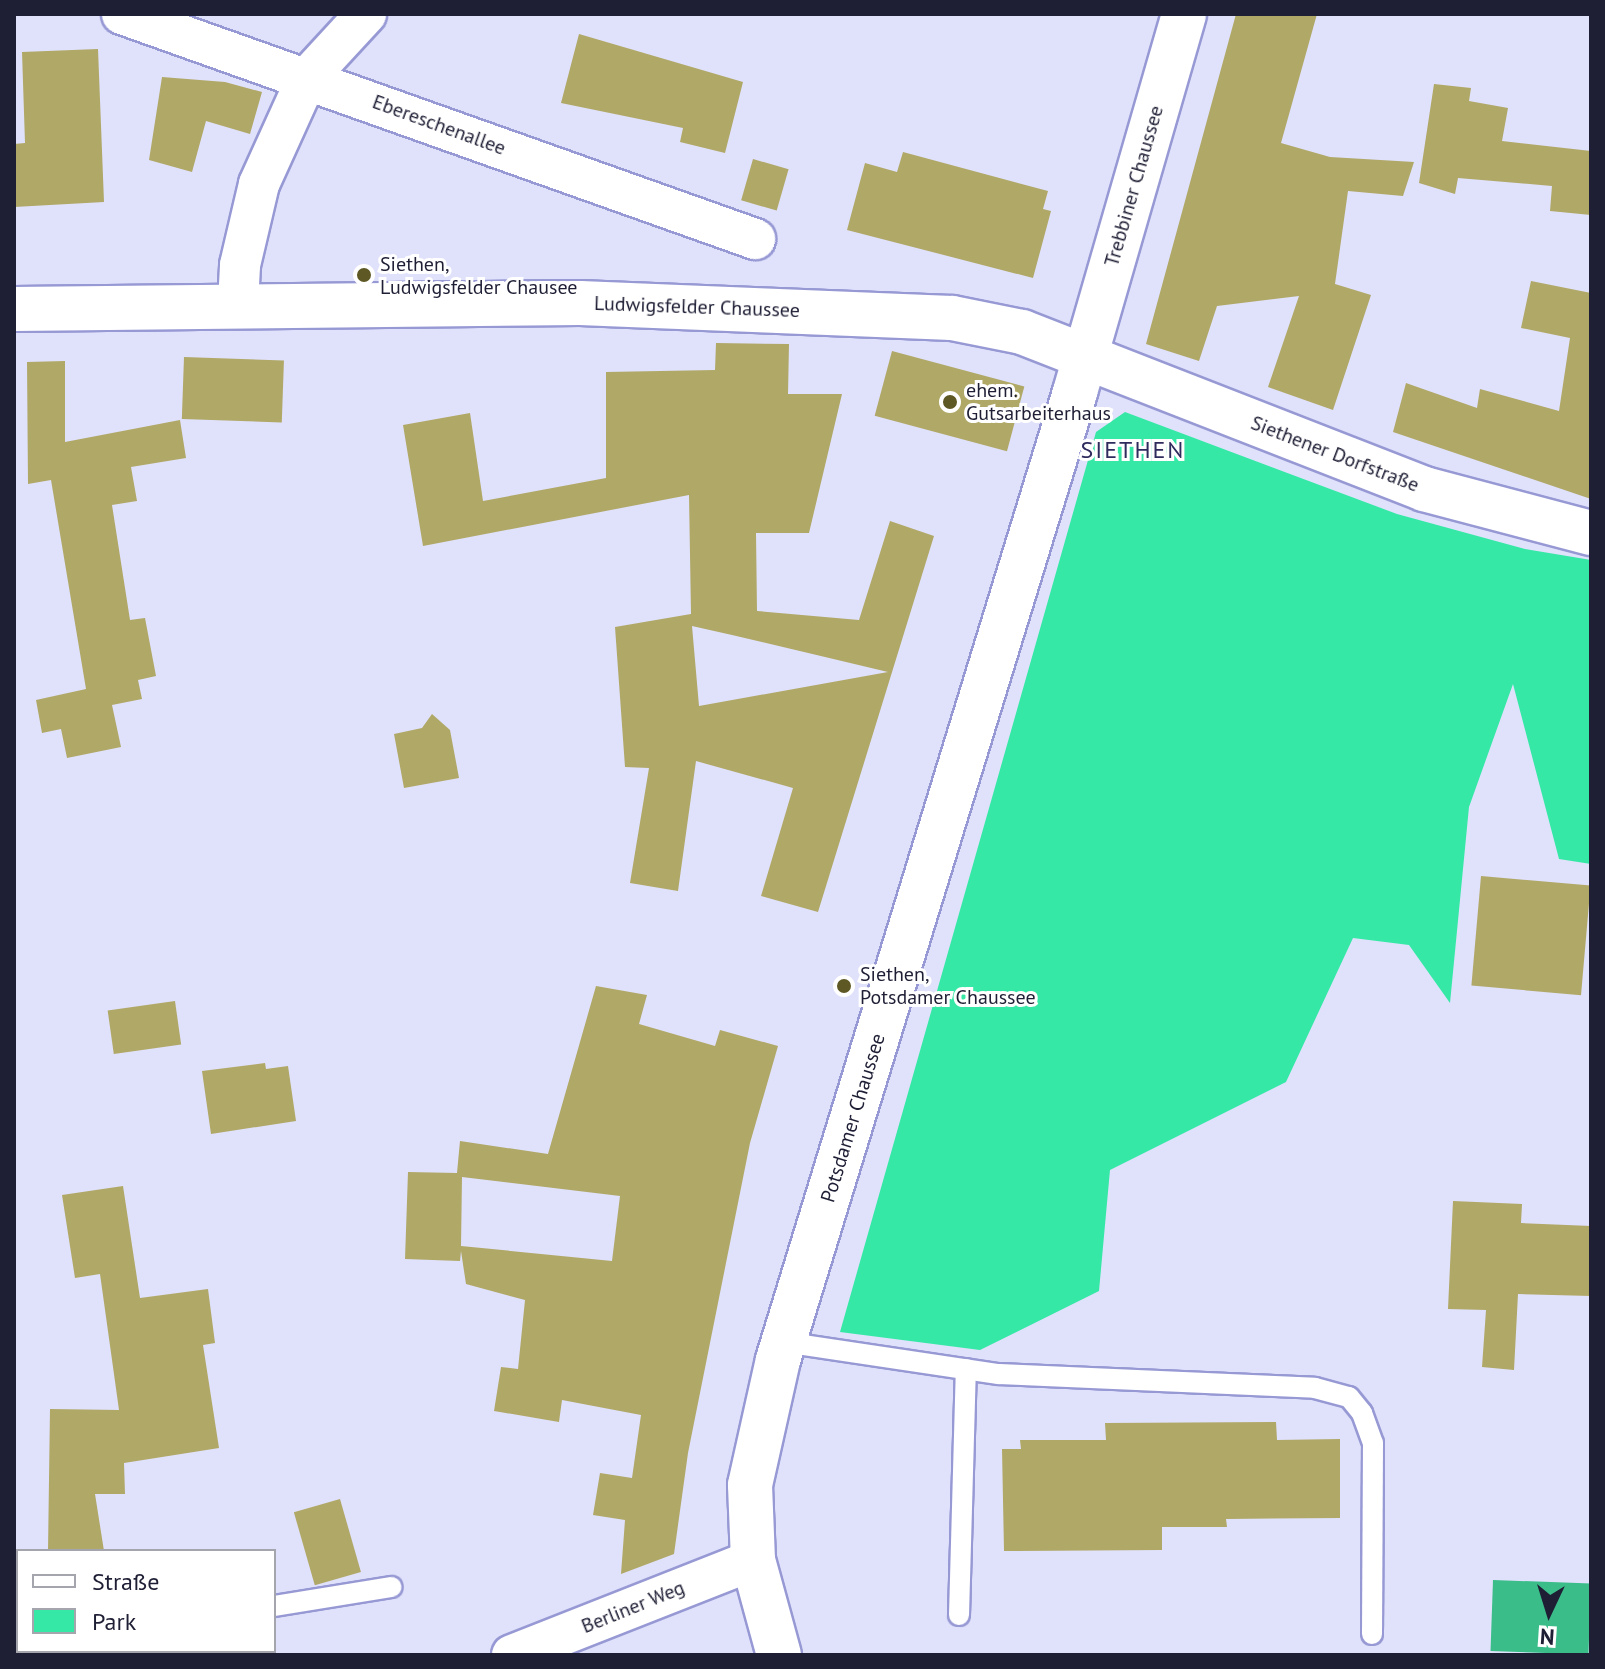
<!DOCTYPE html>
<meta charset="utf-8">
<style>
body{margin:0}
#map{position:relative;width:1605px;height:1669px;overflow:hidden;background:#e0e1fb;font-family:"PT Sans",sans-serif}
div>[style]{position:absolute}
.green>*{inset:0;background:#35e8a6}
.forest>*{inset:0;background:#3bbd8a;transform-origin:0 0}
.building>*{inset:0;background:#b0a867;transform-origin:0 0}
.roads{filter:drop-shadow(2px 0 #9799d4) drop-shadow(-2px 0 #9799d4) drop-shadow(0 2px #9799d4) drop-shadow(0 -2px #9799d4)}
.service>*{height:20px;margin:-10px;padding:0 10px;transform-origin:10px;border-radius:10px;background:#fff}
.minor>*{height:40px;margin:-20px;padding:0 20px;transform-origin:20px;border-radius:20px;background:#fff}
.secondary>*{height:44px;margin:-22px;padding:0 22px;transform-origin:22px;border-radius:22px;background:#fff}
.dots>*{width:22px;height:22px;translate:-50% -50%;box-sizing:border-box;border:4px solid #fff;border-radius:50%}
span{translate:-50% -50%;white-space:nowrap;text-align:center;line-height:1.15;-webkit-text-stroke:6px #fff;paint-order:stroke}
.street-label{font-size:20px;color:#1e1e35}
.poi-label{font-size:20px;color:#1e1e35}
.left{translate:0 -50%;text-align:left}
.quarter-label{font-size:24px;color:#2e2b5d;letter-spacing:2px}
.frame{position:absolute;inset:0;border:16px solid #1e1e35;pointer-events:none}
.legend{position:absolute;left:16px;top:1549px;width:260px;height:104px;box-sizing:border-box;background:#fff;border:2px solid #a5a5ae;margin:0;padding:10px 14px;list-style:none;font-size:24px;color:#1e1e35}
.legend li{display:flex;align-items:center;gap:16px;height:40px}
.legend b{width:40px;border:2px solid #a5a5ae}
.north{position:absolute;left:1509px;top:1573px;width:80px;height:80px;-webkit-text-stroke:6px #fff;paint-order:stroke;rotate:184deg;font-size:22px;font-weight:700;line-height:32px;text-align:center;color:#1e1e35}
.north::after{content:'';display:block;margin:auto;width:28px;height:36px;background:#1e1e35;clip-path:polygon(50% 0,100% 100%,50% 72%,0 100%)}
</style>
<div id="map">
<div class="green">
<div style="clip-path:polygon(1125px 412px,1397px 514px,1525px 549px,1591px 560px,1591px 864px,1559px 859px,1513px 684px,1469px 807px,1450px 1003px,1409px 945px,1353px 938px,1286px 1082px,1110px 1170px,1099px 1291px,980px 1350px,840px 1332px,1096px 432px)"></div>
</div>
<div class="forest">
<div style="left:1493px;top:1580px;width:98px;height:71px;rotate:2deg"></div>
</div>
<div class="building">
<div style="clip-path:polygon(1236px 14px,1317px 14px,1281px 143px,1330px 157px,1414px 162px,1403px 196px,1348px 191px,1335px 284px,1371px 295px,1333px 410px,1268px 387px,1299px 296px,1217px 306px,1199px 361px,1146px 344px)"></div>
<div style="clip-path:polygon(579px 34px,743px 82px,725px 153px,680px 142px,683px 128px,561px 103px)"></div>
<div style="clip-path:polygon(98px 49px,104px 202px,14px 207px,14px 144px,25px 143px,22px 52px)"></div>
<div style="clip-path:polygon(162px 77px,225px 82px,262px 92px,250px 134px,206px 121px,192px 172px,149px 160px)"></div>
<div style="clip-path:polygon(1434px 84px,1471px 88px,1469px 101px,1508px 108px,1502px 141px,1591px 151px,1591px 215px,1550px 211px,1552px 186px,1458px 178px,1455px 194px,1419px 183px)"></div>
<div style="clip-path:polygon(903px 152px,1048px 191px,1043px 209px,1051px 211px,1033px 278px,847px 230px,865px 163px,897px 172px)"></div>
<div style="left:753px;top:159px;width:37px;height:43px;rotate:16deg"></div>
<div style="clip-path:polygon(1531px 281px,1591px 293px,1591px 499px,1393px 432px,1406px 383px,1477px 408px,1480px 389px,1559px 411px,1570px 338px,1521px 328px)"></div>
<div style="clip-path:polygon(evenodd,716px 343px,789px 344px,788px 394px,842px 394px,809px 533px,756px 533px,757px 611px,859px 620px,890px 521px,934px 536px,818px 912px,761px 896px,793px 788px,696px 761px,678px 891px,630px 883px,649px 768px,625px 767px,615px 627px,691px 614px,689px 495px,423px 546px,403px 425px,470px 413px,483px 501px,606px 478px,606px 372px,715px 370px,716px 343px,692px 626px,732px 635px,888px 672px,699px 706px,692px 626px)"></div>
<div style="left:892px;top:351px;width:137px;height:67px;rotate:15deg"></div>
<div style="left:184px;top:357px;width:100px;height:62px;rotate:2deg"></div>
<div style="clip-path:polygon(65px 361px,65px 442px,180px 420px,186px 458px,131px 467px,137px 501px,112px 505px,130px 620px,145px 618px,156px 676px,138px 680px,142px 699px,112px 705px,121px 747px,67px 758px,61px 729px,42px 733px,36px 700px,86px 689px,51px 480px,28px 484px,27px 362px)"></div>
<div style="clip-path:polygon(432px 714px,450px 730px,459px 778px,404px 788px,394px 734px,422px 728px)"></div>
<div style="left:1481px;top:876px;width:110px;height:110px;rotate:5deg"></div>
<div style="clip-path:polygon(evenodd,596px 986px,647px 995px,639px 1024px,715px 1046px,720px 1030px,778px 1046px,750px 1143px,688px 1453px,674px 1554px,621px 1574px,625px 1520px,593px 1515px,600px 1473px,632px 1478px,641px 1415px,562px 1400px,559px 1422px,494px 1411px,501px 1367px,518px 1369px,525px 1300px,466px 1284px,461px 1251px,460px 1261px,405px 1259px,408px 1172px,457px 1173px,460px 1141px,548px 1154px,596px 986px,462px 1177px,620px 1196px,612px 1261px,461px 1246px,462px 1177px)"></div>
<div style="left:175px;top:1001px;width:44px;height:68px;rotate:82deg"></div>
<div style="clip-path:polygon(265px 1063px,266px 1069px,288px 1066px,296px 1121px,211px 1134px,202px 1071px)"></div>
<div style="clip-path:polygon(123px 1186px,140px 1298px,208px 1289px,215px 1343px,203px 1345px,219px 1448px,124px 1463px,125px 1494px,95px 1494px,104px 1551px,48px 1551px,50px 1409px,119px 1410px,100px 1274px,75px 1278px,62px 1195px)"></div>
<div style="clip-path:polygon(1453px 1201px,1522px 1204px,1521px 1223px,1591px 1226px,1591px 1296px,1518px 1294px,1514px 1370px,1482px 1367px,1486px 1310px,1448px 1309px)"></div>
<div style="clip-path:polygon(1276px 1422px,1277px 1440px,1340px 1439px,1340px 1518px,1226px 1519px,1227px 1527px,1162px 1527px,1162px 1550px,1004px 1551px,1002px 1449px,1021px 1449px,1020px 1440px,1106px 1440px,1105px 1423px)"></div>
<div style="left:340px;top:1499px;width:76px;height:48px;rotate:74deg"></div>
</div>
<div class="roads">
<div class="service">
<div style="left:784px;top:1342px;width:217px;rotate:8.5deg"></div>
<div style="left:999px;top:1374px;width:316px;rotate:2.5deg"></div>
<div style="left:1315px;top:1388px;width:35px;rotate:15deg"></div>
<div style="left:1349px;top:1397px;width:21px;rotate:51deg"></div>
<div style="left:1362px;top:1413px;width:32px;rotate:70deg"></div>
<div style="left:1373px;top:1443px;width:191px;rotate:90.3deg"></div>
<div style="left:274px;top:1606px;width:119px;rotate:-9.2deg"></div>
<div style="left:959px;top:1615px;width:246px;rotate:-88.4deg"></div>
<div style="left:14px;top:1647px;width:4px"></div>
</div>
<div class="minor">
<div style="left:122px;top:14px;width:672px;rotate:19.57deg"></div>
<div style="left:238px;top:304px;width:39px;rotate:-87deg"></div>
<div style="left:240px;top:265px;width:83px;rotate:-76.8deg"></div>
<div style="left:259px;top:184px;width:116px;rotate:-65.6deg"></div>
<div style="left:307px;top:78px;width:87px;rotate:-47.3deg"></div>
<div style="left:512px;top:1655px;width:259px;rotate:-21.5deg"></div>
</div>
<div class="secondary">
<div style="left:14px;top:309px;width:566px;rotate:-0.61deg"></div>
<div style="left:580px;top:303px;width:372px;rotate:2.3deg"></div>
<div style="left:952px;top:318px;width:71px;rotate:11.3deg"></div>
<div style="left:1022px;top:332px;width:432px;rotate:21.3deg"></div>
<div style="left:1424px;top:489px;width:173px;rotate:14.8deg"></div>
<div style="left:779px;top:1655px;width:98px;rotate:-105.3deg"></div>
<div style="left:753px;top:1560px;width:75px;rotate:-92.3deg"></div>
<div style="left:750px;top:1485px;width:128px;rotate:-77.4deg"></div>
<div style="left:778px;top:1360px;width:1013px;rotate:-72.94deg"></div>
<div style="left:1075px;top:392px;width:393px;rotate:-73.9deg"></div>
</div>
</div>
<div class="dots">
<div style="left:364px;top:275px;background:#5e5824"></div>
<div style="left:950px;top:402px;background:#5e5824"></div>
<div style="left:844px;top:986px;background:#5e5824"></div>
</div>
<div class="street-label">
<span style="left:439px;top:125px;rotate:20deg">Ebereschenallee</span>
<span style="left:1134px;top:186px;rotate:-74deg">Trebbiner Chaussee</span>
<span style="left:697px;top:307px;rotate:2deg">Ludwigsfelder Chaussee</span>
<span style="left:1335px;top:454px;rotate:21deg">Siethener Dorfstraße</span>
<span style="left:853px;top:1118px;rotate:-73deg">Potsdamer Chaussee</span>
<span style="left:633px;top:1607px;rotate:-22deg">Berliner Weg</span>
</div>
<div class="poi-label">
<span class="left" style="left:380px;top:276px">Siethen,<br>Ludwigsfelder Chausee</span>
<span class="left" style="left:966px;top:402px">ehem.<br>Gutsarbeiterhaus</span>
<span class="left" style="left:860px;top:986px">Siethen,<br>Potsdamer Chaussee</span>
</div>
<div class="quarter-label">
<span style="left:1133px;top:450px">SIETHEN</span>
</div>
<div class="frame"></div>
<ul class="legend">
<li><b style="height:10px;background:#fff"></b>Straße</li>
<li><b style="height:22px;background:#35e8a6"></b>Park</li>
</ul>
<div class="north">N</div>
</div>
